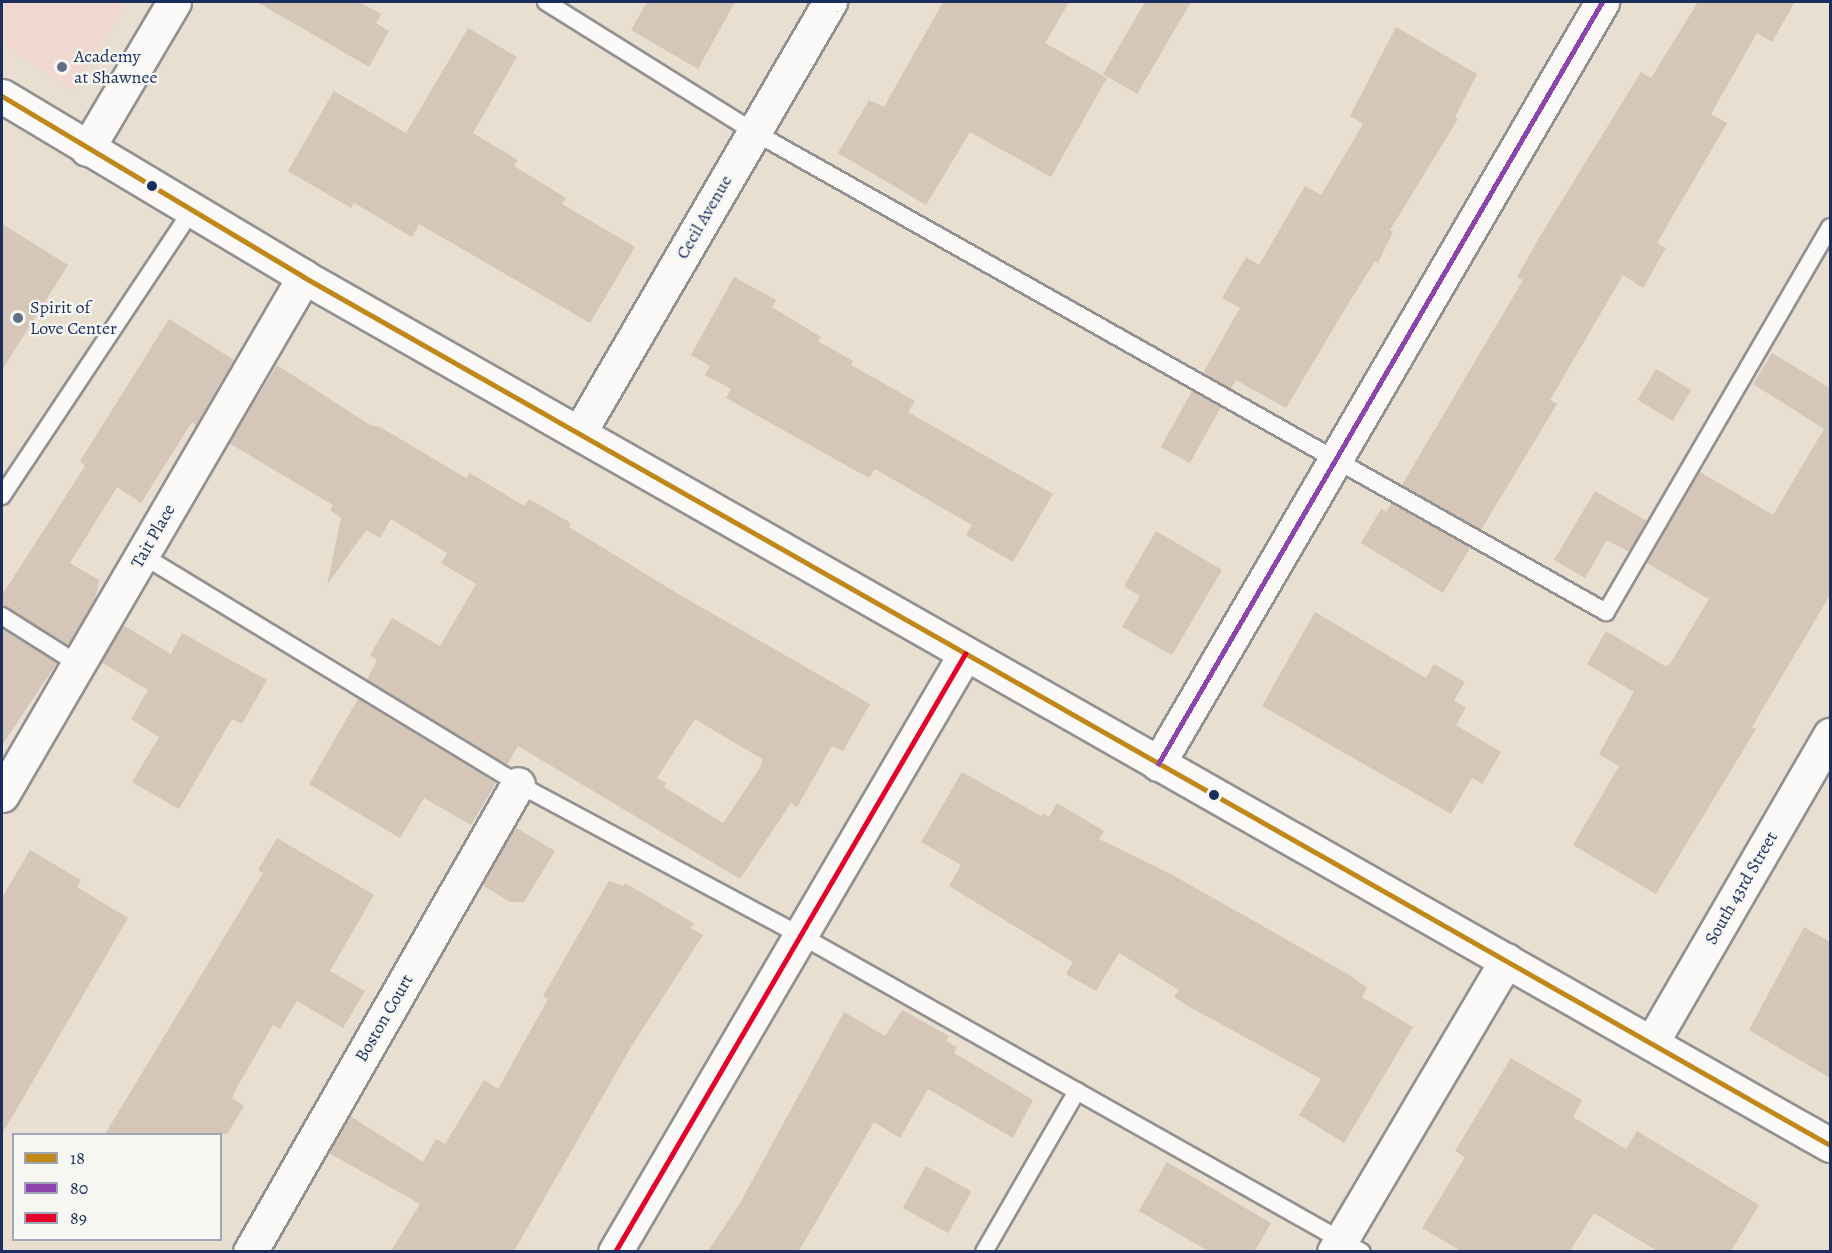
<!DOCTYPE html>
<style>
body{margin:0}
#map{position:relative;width:1832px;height:1253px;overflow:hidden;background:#e8dfd1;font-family:Alegreya,serif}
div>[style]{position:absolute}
.built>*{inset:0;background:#f0d7cf}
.building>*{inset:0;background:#d5c6b7;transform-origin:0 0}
.roads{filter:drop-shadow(2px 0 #929191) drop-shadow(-2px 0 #929191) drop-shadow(0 2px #929191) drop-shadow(0 -2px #929191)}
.lane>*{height:16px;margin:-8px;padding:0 8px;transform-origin:8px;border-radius:8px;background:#fcfaf8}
.street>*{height:33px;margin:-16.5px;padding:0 16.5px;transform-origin:16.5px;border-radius:16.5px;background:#fcfaf8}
.secondary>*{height:33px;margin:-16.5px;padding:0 16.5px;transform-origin:16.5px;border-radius:16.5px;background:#fcfaf8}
.bus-1>*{height:4.5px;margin:-2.25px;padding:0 2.25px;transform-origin:2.25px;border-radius:2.25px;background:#c08818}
.bus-2>*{height:4.5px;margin:-2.25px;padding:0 2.25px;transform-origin:2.25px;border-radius:2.25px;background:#8e44ad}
.bus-3>*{height:4.5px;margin:-2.25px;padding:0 2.25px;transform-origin:2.25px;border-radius:2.25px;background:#e4002b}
.dots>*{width:16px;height:16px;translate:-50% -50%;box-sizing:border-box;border:3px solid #f6f6f2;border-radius:50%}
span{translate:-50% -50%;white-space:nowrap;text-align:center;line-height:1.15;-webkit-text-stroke:4.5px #f6f6f2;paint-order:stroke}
.poi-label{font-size:18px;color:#1b2f5e}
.left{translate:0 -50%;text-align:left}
.street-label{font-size:18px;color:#1b2f5e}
.frame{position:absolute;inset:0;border:3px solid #1b2f5e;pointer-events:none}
.legend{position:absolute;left:12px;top:1133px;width:210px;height:108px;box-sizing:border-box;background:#f6f6f2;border:2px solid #9ea6b7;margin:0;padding:8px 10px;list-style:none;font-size:18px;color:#1b2f5e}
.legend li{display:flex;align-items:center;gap:12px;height:30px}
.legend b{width:30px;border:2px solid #9ea6b7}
</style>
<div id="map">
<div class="built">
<div style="clip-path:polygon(2px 2px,126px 2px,73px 91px,2px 44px)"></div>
</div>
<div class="building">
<div style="clip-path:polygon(257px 2px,359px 2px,381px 14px,376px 23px,389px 31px,369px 67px)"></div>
<div style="clip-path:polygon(647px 2px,735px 2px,698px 69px,631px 30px)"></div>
<div style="clip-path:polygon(943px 2px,1069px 2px,1045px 43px,1107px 78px,1051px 177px,970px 132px,926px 205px,838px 153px,869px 100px,884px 107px)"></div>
<div style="clip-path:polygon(1145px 2px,1191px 2px,1137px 94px,1103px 74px)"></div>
<div style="clip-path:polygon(1698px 2px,1795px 2px,1772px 42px,1757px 33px,1711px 114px,1727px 123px,1657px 243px,1666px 248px,1643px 288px,1623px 275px,1550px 400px,1557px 404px,1481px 530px,1402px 485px,1523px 280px,1517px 277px,1542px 233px,1641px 72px,1651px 78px)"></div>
<div style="clip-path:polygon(1396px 27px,1477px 74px,1455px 117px,1458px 119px,1390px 230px,1393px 232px,1378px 263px,1375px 261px,1345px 309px,1286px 408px,1236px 380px,1231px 389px,1203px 373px,1240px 308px,1222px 298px,1246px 257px,1259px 265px,1305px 186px,1321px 195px,1363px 124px,1350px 116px)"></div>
<div style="clip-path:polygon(468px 28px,517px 57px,473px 133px,518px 160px,514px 166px,566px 198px,562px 204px,635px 247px,590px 323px,419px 224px,412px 237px,354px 203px,351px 208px,288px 171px,334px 91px,406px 133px)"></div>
<div style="clip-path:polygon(2px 224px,68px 265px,2px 370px)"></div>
<div style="clip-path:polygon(734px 277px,776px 300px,772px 307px,821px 337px,818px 341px,853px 361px,851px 365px,915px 401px,908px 412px,1053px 494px,1013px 562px,966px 535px,972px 525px,875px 469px,869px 478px,726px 398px,731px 389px,705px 375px,710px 366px,691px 355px)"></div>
<div style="clip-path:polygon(169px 319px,234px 360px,196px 425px,192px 422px,141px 503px,117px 487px,70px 563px,99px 580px,95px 599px,68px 645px,2px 606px,2px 595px,85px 466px,80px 461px)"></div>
<div style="clip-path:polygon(1772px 353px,1830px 388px,1830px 595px,1752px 727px,1756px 729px,1656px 894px,1573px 845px,1619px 766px,1599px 754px,1634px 692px,1587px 664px,1606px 631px,1665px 666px,1670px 664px,1709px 599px,1647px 563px,1700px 472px,1773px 515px,1824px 429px,1753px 384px)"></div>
<div style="clip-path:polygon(evenodd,277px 365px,370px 425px,380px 427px,466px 478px,470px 473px,524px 506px,529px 499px,571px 523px,569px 527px,680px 595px,870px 704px,843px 751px,832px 746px,797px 807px,791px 803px,740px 879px,518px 746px,507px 765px,367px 680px,377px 660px,370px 655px,392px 618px,440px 646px,476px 584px,441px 563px,447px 553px,391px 519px,380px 538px,366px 530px,327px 585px,341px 518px,330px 510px,333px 505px,229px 443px,277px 365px,695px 719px,762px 759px,761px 766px,723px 823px,664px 787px,666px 783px,657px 778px,695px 719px)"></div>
<div style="left:1656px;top:369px;width:41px;height:36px;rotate:31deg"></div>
<div style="left:1192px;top:391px;width:33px;height:64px;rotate:29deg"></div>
<div style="clip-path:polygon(1595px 491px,1647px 521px,1629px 552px,1607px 540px,1585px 578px,1554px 560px)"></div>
<div style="clip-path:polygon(1392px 503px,1470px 548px,1443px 593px,1361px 543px,1381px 509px,1386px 512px)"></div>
<div style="clip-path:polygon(1156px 531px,1222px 570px,1172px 655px,1122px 627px,1140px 596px,1124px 586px)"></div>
<div style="clip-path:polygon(1315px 612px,1426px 678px,1434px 664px,1465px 682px,1454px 700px,1466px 708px,1456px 725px,1501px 752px,1482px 784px,1472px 778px,1451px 814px,1262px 706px)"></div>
<div style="clip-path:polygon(123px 625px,171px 654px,182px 633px,267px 680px,242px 724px,232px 719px,179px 809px,132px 782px,159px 737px,131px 719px,148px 690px,101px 662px)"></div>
<div style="clip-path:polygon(2px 628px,57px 663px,2px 745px)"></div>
<div style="clip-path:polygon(358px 699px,496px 783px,471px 825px,424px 798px,400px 838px,309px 784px)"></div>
<div style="clip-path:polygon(962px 772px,1041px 816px,1043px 813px,1049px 817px,1057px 803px,1104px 831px,1099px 839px,1169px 873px,1351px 976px,1367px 988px,1362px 997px,1413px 1027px,1344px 1143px,1299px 1115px,1321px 1079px,1188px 1006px,1174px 997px,1179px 990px,1119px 953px,1096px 991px,1066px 974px,1073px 962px,949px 886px,961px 865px,921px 842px)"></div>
<div style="clip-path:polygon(515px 827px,555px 851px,524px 902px,510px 902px,482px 885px)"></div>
<div style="clip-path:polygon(277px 838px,374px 895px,330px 971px,365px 991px,343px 1028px,297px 1001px,280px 1029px,273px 1025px,236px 1089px,232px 1098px,244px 1106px,227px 1134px,105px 1134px,263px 873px,258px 870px)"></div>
<div style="clip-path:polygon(30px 850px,81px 880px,77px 887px,128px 918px,2px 1134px,2px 898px)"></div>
<div style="clip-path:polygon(609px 881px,623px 886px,625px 883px,695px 924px,690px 928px,703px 935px,631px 1047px,514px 1251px,391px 1251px,420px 1204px,329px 1153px,350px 1116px,423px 1162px,436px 1139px,445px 1144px,484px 1080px,498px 1089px,548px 999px,543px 996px)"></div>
<div style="clip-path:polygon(1804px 927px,1830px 942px,1830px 1078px,1749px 1030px)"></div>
<div style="clip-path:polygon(902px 1010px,949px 1036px,946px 1041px,957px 1047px,954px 1053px,1033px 1100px,1013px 1138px,928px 1089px,900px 1138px,874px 1122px,799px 1251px,708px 1251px,739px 1205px,844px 1012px,885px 1036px)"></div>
<div style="clip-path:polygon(1511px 1058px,1582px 1100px,1573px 1117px,1626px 1149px,1637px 1131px,1759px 1205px,1731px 1251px,1657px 1251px,1594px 1213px,1570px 1251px,1461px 1251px,1422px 1228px,1465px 1157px,1455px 1151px)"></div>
<div style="clip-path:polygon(1167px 1162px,1271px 1223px,1255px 1251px,1208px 1251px,1139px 1211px)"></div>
<div style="left:926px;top:1166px;width:52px;height:48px;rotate:29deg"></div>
</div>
<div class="roads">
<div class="lane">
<div style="left:546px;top:2px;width:245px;rotate:32deg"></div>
<div style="left:754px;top:132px;width:978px;rotate:29.4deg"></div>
<div style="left:1606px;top:612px;width:445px;rotate:-59.8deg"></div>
<div style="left:2px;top:496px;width:342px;rotate:-56.4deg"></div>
<div style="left:142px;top:555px;width:440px;rotate:31.3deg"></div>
<div style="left:518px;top:784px;width:320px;rotate:28.2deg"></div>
<div style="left:800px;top:935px;width:645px;rotate:29.43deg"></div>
<div style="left:2px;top:616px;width:90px;rotate:32.3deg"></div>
<div style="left:984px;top:1252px;width:186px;rotate:-60deg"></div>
</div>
<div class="street">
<div style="left:87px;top:149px;width:171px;rotate:-59.4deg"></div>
<div style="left:579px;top:433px;width:499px;rotate:-59.8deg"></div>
<div style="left:1158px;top:764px;width:882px;rotate:-59.77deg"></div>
<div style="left:2px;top:795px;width:600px;rotate:-59.76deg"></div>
<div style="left:1652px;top:1042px;width:355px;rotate:-59.9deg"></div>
<div style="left:250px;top:1252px;width:539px;rotate:-60.2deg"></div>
<div style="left:615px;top:1252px;width:693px;rotate:-59.66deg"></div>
<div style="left:1334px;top:1252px;width:339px;rotate:-59.4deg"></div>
</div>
<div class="secondary">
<div style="left:2px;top:96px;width:352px;rotate:30.9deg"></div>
<div style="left:304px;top:277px;width:1756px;rotate:29.63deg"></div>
</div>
</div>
<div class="bus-1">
<div style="left:2px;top:96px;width:352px;rotate:30.9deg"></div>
<div style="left:304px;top:277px;width:1756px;rotate:29.63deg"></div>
</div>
<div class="bus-2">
<div style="left:1158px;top:764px;width:882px;rotate:-59.77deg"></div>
</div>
<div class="bus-3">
<div style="left:615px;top:1252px;width:693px;rotate:-59.66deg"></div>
</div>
<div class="dots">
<div style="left:62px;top:67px;background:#636d86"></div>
<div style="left:152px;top:186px;background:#1b2f5e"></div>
<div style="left:18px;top:318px;background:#636d86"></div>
<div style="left:1214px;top:795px;background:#1b2f5e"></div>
</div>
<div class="poi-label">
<span class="left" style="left:74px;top:67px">Academy<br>at Shawnee</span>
<span class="left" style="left:30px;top:318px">Spirit of<br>Love Center</span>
</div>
<div class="street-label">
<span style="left:704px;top:217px;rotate:-60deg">Cecil Avenue</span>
<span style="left:153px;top:536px;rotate:-60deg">Tait Place</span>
<span style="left:1741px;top:888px;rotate:-60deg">South 43rd Street</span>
<span style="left:384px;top:1018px;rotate:-60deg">Boston Court</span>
</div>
<div class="frame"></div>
<ul class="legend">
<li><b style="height:8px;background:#c08818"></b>18</li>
<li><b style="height:8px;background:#8e44ad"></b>80</li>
<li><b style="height:8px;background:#e4002b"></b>89</li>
</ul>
</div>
